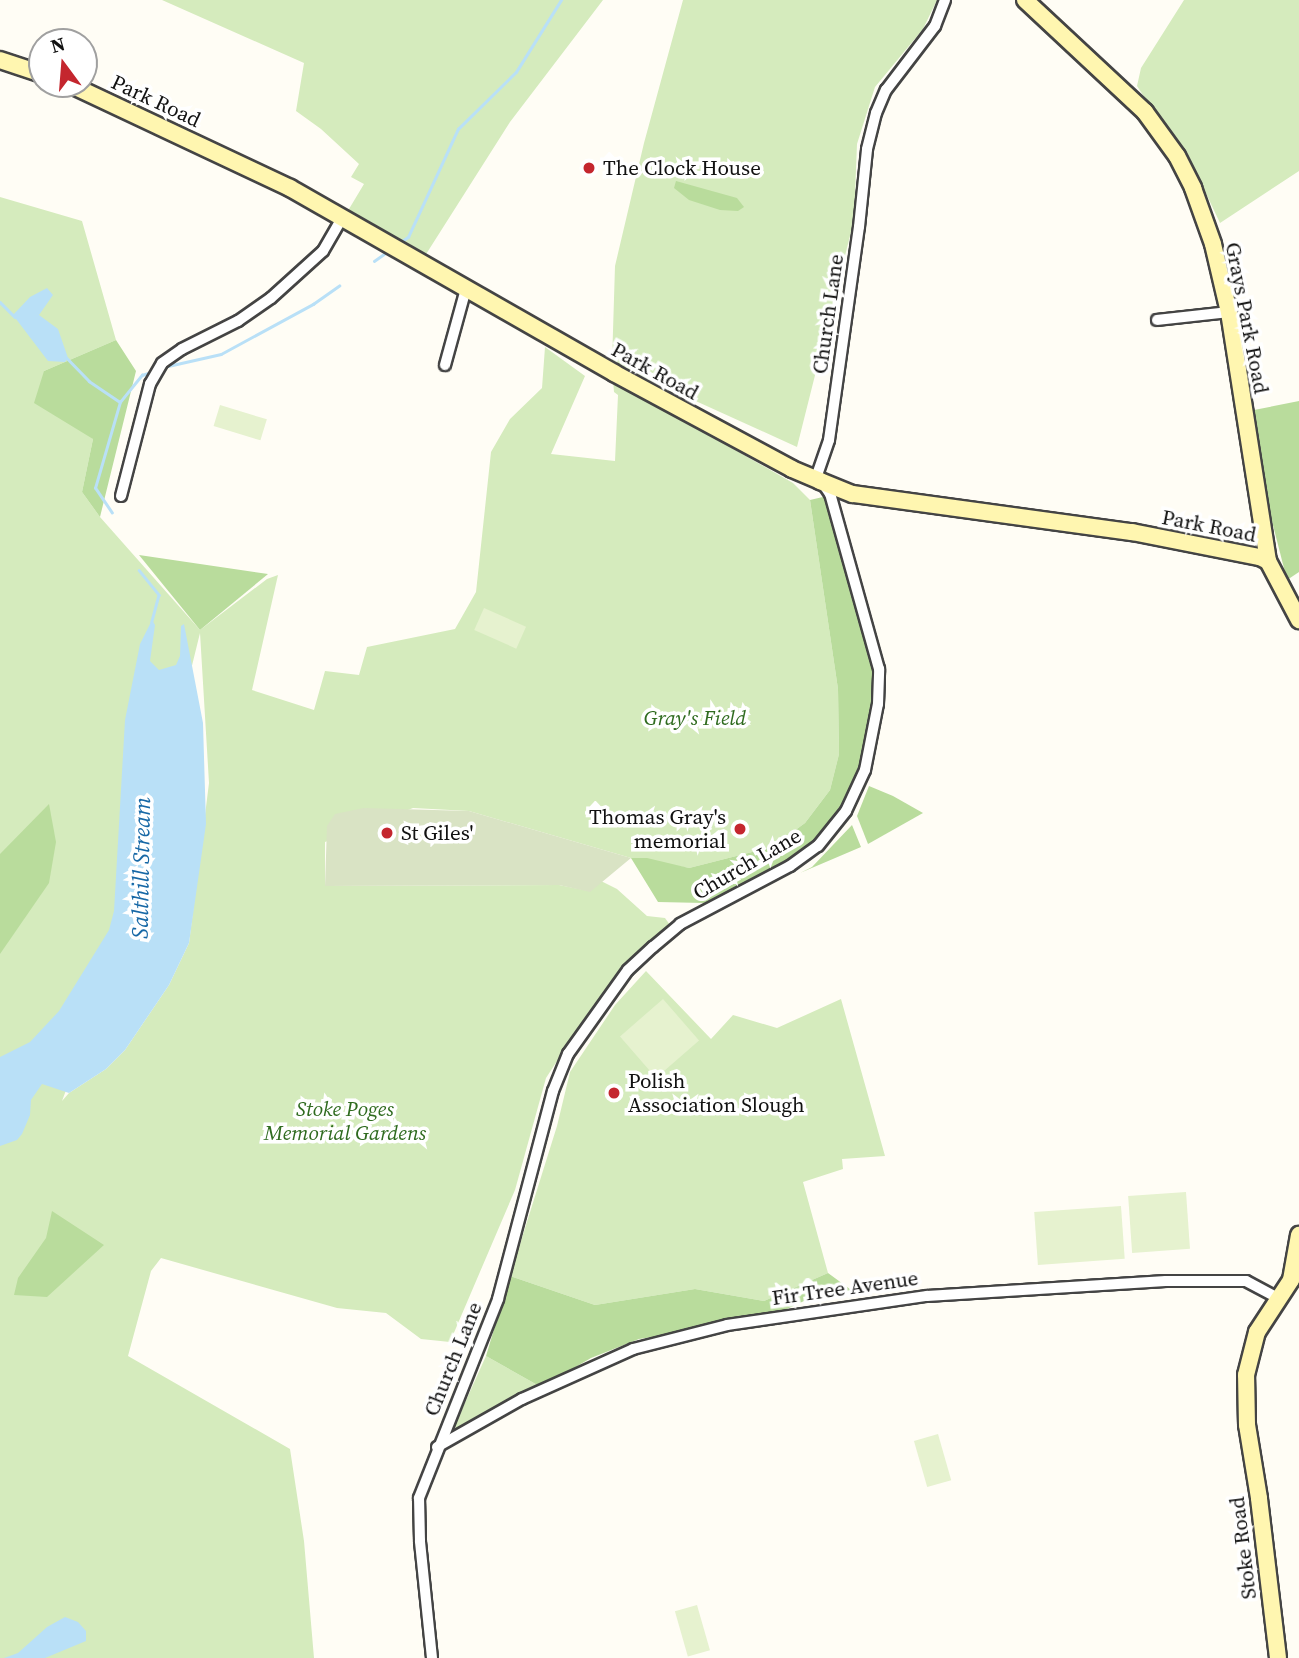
<!DOCTYPE html>
<style>
body{margin:0}
#map{position:relative;width:1299px;height:1658px;overflow:hidden;background:#fffdf5;font-family:"Source Serif 4",serif}
div>[style]{position:absolute}
.green>*{inset:0;background:#d5ebbd}
.forest>*{inset:0;background:#b9dc9c}
.cemetery>*{inset:0;background:#d9e3c4}
.pitch>*{inset:0;background:#e6f2cf;transform-origin:0 0}
.water>*{inset:0;background:#b9e0f7}
.stream>*{height:2.5px;margin:-1.25px;padding:0 1.25px;transform-origin:1.25px;border-radius:1.25px;background:#b9e0f7}
.roads{filter:drop-shadow(2px 0 #444) drop-shadow(-2px 0 #444) drop-shadow(0 2px #444) drop-shadow(0 -2px #444)}
.minor>*{height:10px;margin:-5px;padding:0 5px;transform-origin:5px;border-radius:5px;background:#fff}
.secondary>*{height:16px;margin:-8px;padding:0 8px;transform-origin:8px;border-radius:8px;background:#fff6b0}
.dots>*{width:19px;height:19px;translate:-50% -50%;box-sizing:border-box;border:4px solid #fff;border-radius:50%}
span{translate:-50% -50%;white-space:nowrap;text-align:center;line-height:1.15;-webkit-text-stroke:7px #fff;paint-order:stroke}
.street-label{font-size:21px;color:#111}
.poi-label{font-size:21px;color:#111}
.left{translate:0 -50%;text-align:left}
.right{translate:-100% -50%;text-align:right}
.park-label{font-size:21px;color:#2f6b1f;font-style:italic}
.water-label{font-size:23px;color:#1768a6;font-style:italic}
.north{position:absolute;left:28px;top:28px;width:70px;height:70px;box-sizing:border-box;background:#fff;border:2px solid #a0a0a0;border-radius:50%;rotate:344deg;font-size:19px;font-weight:700;line-height:28px;text-align:center;color:#111}
.north::after{content:'';display:block;margin:auto;width:24px;height:32px;background:#c4262e;clip-path:polygon(50% 0,100% 100%,50% 72%,0 100%)}
</style>
<div id="map">
<div class="green">
<div style="clip-path:polygon(162px 0,603px 0,510px 122px,423px 259px,346px 214px,364px 184px,351px 177px,359px 164px,321px 129px,296px 111px,304px 63px)"></div>
<div style="clip-path:polygon(683px 0,937px 0,923px 29px,875px 87px,857px 144px,854px 220px,797px 447px,612px 363px,615px 266px,644px 143px)"></div>
<div style="clip-path:polygon(1184px 0,1299px 0,1299px 171px,1220px 223px,1202px 185px,1137px 86px,1141px 68px)"></div>
<div style="clip-path:polygon(evenodd,0 197px,82px 221px,116px 340px,44px 371px,93px 439px,82px 492px,100px 517px,200px 630px,267px 579px,278px 575px,252px 690px,314px 710px,325px 671px,359px 675px,367px 647px,455px 629px,476px 592px,491px 452px,510px 419px,542px 388px,545px 347px,585px 376px,551px 454px,615px 461px,618px 395px,614px 392px,613px 380px,793px 483px,810px 500px,838px 689px,839px 754px,830px 790px,805px 823px,772px 847px,689px 868px,631px 858px,469px 811px,413px 808px,325px 842px,325px 886px,559px 885px,589px 891px,601px 881px,617px 889px,647px 916px,665px 918px,670px 925px,637px 958px,570px 1041px,546px 1078px,515px 1190px,450px 1342px,421px 1339px,386px 1313px,337px 1308px,161px 1258px,151px 1271px,128px 1356px,290px 1449px,304px 1541px,314px 1658px,0 1658px,0 197px,200px 633px,209px 783px,189px 943px,169px 985px,125px 1050px,106px 1069px,69px 1093px,62px 1101px,129px 922px,200px 633px)"></div>
<div style="clip-path:polygon(646px 971px,711px 1039px,733px 1015px,777px 1028px,841px 999px,885px 1156px,842px 1159px,843px 1169px,803px 1182px,828px 1273px,764px 1301px,695px 1289px,595px 1305px,510px 1276px,557px 1126px,570px 1072px,615px 1005px)"></div>
<div style="clip-path:polygon(486px 1356px,541px 1387px,462px 1430px,454px 1427px)"></div>
</div>
<div class="forest">
<div style="clip-path:polygon(676px 181px,737px 198px,744px 207px,738px 211px,720px 210px,689px 200px,674px 188px)"></div>
<div style="clip-path:polygon(116px 340px,136px 371px,100px 517px,82px 492px,93px 439px,34px 403px,44px 371px)"></div>
<div style="clip-path:polygon(1299px 401px,1299px 572px,1287px 580px,1264px 490px,1254px 410px)"></div>
<div style="clip-path:polygon(827px 496px,872px 667px,872px 709px,861px 766px,838px 816px,794px 860px,704px 903px,658px 902px,631px 858px,647px 858px,689px 868px,772px 847px,805px 823px,830px 790px,839px 754px,838px 689px,810px 500px)"></div>
<div style="clip-path:polygon(139px 555px,268px 574px,200px 630px)"></div>
<div style="clip-path:polygon(869px 786px,893px 796px,923px 813px,868px 844px,857px 816px)"></div>
<div style="clip-path:polygon(49px 804px,56px 842px,49px 883px,0 954px,0 854px)"></div>
<div style="clip-path:polygon(852px 825px,861px 847px,800px 873px,812px 867px)"></div>
<div style="clip-path:polygon(52px 1211px,104px 1245px,47px 1297px,14px 1295px,18px 1278px,46px 1238px)"></div>
<div style="clip-path:polygon(828px 1273px,854px 1292px,804px 1301px,761px 1321px,639px 1339px,591px 1358px,541px 1387px,486px 1356px,510px 1276px,595px 1305px,695px 1289px,764px 1301px)"></div>
</div>
<div class="cemetery">
<div style="clip-path:polygon(364px 808px,469px 811px,631px 858px,590px 892px,559px 885px,325px 886px,327px 826px,335px 814px)"></div>
</div>
<div class="pitch">
<div style="left:220px;top:405px;width:49px;height:22px;rotate:17deg"></div>
<div style="left:484px;top:608px;width:46px;height:24px;rotate:24deg"></div>
<div style="left:663px;top:999px;width:55px;height:57px;rotate:49deg"></div>
<div style="left:1186px;top:1192px;width:57px;height:58px;rotate:86deg"></div>
<div style="left:1121px;top:1206px;width:53px;height:87px;rotate:86deg"></div>
<div style="left:938px;top:1434px;width:48px;height:25px;rotate:74deg"></div>
<div style="left:697px;top:1605px;width:47px;height:23px;rotate:74deg"></div>
</div>
<div class="water">
<div style="clip-path:polygon(47px 288px,53px 295px,39px 315px,58px 329px,68px 358px,65px 362px,48px 361px,13px 315px,30px 297px)"></div>
<div style="clip-path:polygon(152px 620px,155px 625px,150px 661px,159px 670px,176px 665px,180px 656px,181px 626px,184px 624px,203px 723px,206px 824px,189px 943px,169px 985px,125px 1050px,106px 1069px,69px 1093px,42px 1084px,31px 1100px,30px 1115px,22px 1134px,17px 1140px,0 1146px,0 1057px,30px 1042px,59px 1011px,109px 930px,114px 911px,125px 720px,140px 644px)"></div>
<div style="clip-path:polygon(65px 1617px,78px 1622px,86px 1631px,86px 1641px,45px 1658px,4px 1658px,18px 1653px,47px 1627px)"></div>
</div>
<div class="stream">
<div style="left:399px;top:243px;width:11px;rotate:-34deg"></div>
<div style="left:408px;top:237px;width:119px;rotate:-65.2deg"></div>
<div style="left:458px;top:129px;width:81px;rotate:-44.5deg"></div>
<div style="left:516px;top:72px;width:85px;rotate:-58deg"></div>
<div style="left:374px;top:261px;width:12px;rotate:-35deg"></div>
<div style="left:0;top:302px;width:21px;rotate:45deg"></div>
<div style="left:67px;top:358px;width:32px;rotate:46deg"></div>
<div style="left:89px;top:381px;width:37px;rotate:34deg"></div>
<div style="left:168px;top:366px;width:54px;rotate:-12.8deg"></div>
<div style="left:221px;top:354px;width:105px;rotate:-28.5deg"></div>
<div style="left:313px;top:304px;width:32px;rotate:-35deg"></div>
<div style="left:112px;top:513px;width:30px;rotate:-124deg"></div>
<div style="left:95px;top:488px;width:90px;rotate:-73.8deg"></div>
<div style="left:120px;top:402px;width:35px;rotate:-51deg"></div>
<div style="left:142px;top:375px;width:6px;rotate:-18deg"></div>
<div style="left:139px;top:570px;width:32px;rotate:51deg"></div>
<div style="left:159px;top:595px;width:28px;rotate:105deg"></div>
</div>
<div class="roads">
<div class="minor">
<div style="left:1157px;top:320px;width:72px;rotate:-6.3deg"></div>
<div style="left:445px;top:365px;width:79px;rotate:-74.6deg"></div>
<div style="left:121px;top:496px;width:116px;rotate:-75.5deg"></div>
<div style="left:150px;top:384px;width:24px;rotate:-60deg"></div>
<div style="left:162px;top:363px;width:24px;rotate:-35deg"></div>
<div style="left:182px;top:349px;width:63px;rotate:-26.6deg"></div>
<div style="left:238px;top:321px;width:40px;rotate:-34.9deg"></div>
<div style="left:271px;top:298px;width:70px;rotate:-42.1deg"></div>
<div style="left:323px;top:251px;width:39px;rotate:-60deg"></div>
<div style="left:437px;top:1447px;width:98px;rotate:-29.5deg"></div>
<div style="left:522px;top:1399px;width:122px;rotate:-24.2deg"></div>
<div style="left:633px;top:1349px;width:97px;rotate:-14.3deg"></div>
<div style="left:727px;top:1325px;width:202px;rotate:-8.3deg"></div>
<div style="left:927px;top:1296px;width:239px;rotate:-3.6deg"></div>
<div style="left:1166px;top:1281px;width:80px"></div>
<div style="left:1246px;top:1281px;width:38px;rotate:28deg"></div>
<div style="left:432px;top:1658px;width:118px;rotate:-95.9deg"></div>
<div style="left:420px;top:1541px;width:43px;rotate:-91.3deg"></div>
<div style="left:419px;top:1498px;width:214px;rotate:-68.3deg"></div>
<div style="left:498px;top:1299px;width:215px;rotate:-75.2deg"></div>
<div style="left:553px;top:1091px;width:40px;rotate:-68deg"></div>
<div style="left:568px;top:1054px;width:103px;rotate:-54.5deg"></div>
<div style="left:628px;top:970px;width:34px;rotate:-43deg"></div>
<div style="left:653px;top:947px;width:35px;rotate:-40deg"></div>
<div style="left:680px;top:924px;width:124px;rotate:-27.8deg"></div>
<div style="left:790px;top:866px;width:34px;rotate:-36deg"></div>
<div style="left:818px;top:846px;width:45px;rotate:-51.3deg"></div>
<div style="left:846px;top:811px;width:45px;rotate:-65.1deg"></div>
<div style="left:865px;top:770px;width:67px;rotate:-78.9deg"></div>
<div style="left:878px;top:704px;width:35px;rotate:-88deg"></div>
<div style="left:879px;top:669px;width:182px;rotate:-105.6deg"></div>
<div style="left:830px;top:494px;width:23px;rotate:-124deg"></div>
<div style="left:817px;top:475px;width:37px;rotate:-71deg"></div>
<div style="left:829px;top:440px;width:215px;rotate:-82deg"></div>
<div style="left:859px;top:227px;width:78px;rotate:-84.1deg"></div>
<div style="left:867px;top:149px;width:37px;rotate:-76deg"></div>
<div style="left:876px;top:113px;width:25px;rotate:-67deg"></div>
<div style="left:886px;top:90px;width:81px;rotate:-52.6deg"></div>
<div style="left:935px;top:26px;width:28px;rotate:-69deg"></div>
</div>
<div class="secondary">
<div style="left:1025px;top:0;width:164px;rotate:43deg"></div>
<div style="left:1145px;top:112px;width:54px;rotate:54deg"></div>
<div style="left:1177px;top:156px;width:36px;rotate:63deg"></div>
<div style="left:1193px;top:188px;width:59px;rotate:70.3deg"></div>
<div style="left:1213px;top:244px;width:70px;rotate:76.8deg"></div>
<div style="left:1229px;top:312px;width:252px;rotate:81.1deg"></div>
<div style="left:1268px;top:561px;width:67px;rotate:62.3deg"></div>
<div style="left:0;top:60px;width:44px;rotate:18.4deg"></div>
<div style="left:69px;top:84px;width:244px;rotate:25.2deg"></div>
<div style="left:290px;top:188px;width:373px;rotate:29.7deg"></div>
<div style="left:614px;top:373px;width:202px;rotate:28.3deg"></div>
<div style="left:792px;top:469px;width:30px;rotate:23deg"></div>
<div style="left:820px;top:481px;width:35px;rotate:22deg"></div>
<div style="left:853px;top:494px;width:282px;rotate:7.8deg"></div>
<div style="left:1132px;top:532px;width:130px;rotate:11.1deg"></div>
<div style="left:1260px;top:557px;width:9px;rotate:27deg"></div>
<div style="left:1278px;top:1658px;width:161px;rotate:-96.8deg"></div>
<div style="left:1259px;top:1498px;width:74px;rotate:-99.3deg"></div>
<div style="left:1247px;top:1425px;width:50px;rotate:-91.1deg"></div>
<div style="left:1246px;top:1375px;width:44px;rotate:-75.7deg"></div>
<div style="left:1257px;top:1332px;width:62px;rotate:-56.8deg"></div>
<div style="left:1291px;top:1280px;width:46px;rotate:-79.9deg"></div>
</div>
</div>
<div class="dots">
<div style="left:589px;top:168px;background:#c4262e"></div>
<div style="left:740px;top:829px;background:#c4262e"></div>
<div style="left:387px;top:833px;background:#c4262e"></div>
<div style="left:614px;top:1093px;background:#c4262e"></div>
</div>
<div class="street-label">
<span style="left:156px;top:101px;rotate:25deg">Park Road</span>
<span style="left:828px;top:314px;rotate:-82deg">Church Lane</span>
<span style="left:1247px;top:318px;rotate:79deg">Grays Park Road</span>
<span style="left:655px;top:371px;rotate:29deg">Park Road</span>
<span style="left:1209px;top:526px;rotate:11deg">Park Road</span>
<span style="left:747px;top:864px;rotate:-30deg">Church Lane</span>
<span style="left:845px;top:1288px;rotate:-8deg">Fir Tree Avenue</span>
<span style="left:453px;top:1359px;rotate:-68deg">Church Lane</span>
<span style="left:1243px;top:1548px;rotate:-97deg">Stoke Road</span>
</div>
<div class="poi-label">
<span class="left" style="left:603px;top:168px">The Clock House</span>
<span class="right" style="left:726px;top:829px">Thomas Gray's<br>memorial</span>
<span class="left" style="left:401px;top:833px">St Giles'</span>
<span class="left" style="left:628px;top:1093px">Polish<br>Association Slough</span>
</div>
<div class="park-label">
<span style="left:695px;top:718px">Gray's Field</span>
<span style="left:345px;top:1121px">Stoke Poges<br>Memorial Gardens</span>
</div>
<div class="water-label">
<span style="left:141px;top:868px;rotate:-89deg">Salthill Stream</span>
</div>
<div class="north">N</div>
</div>
